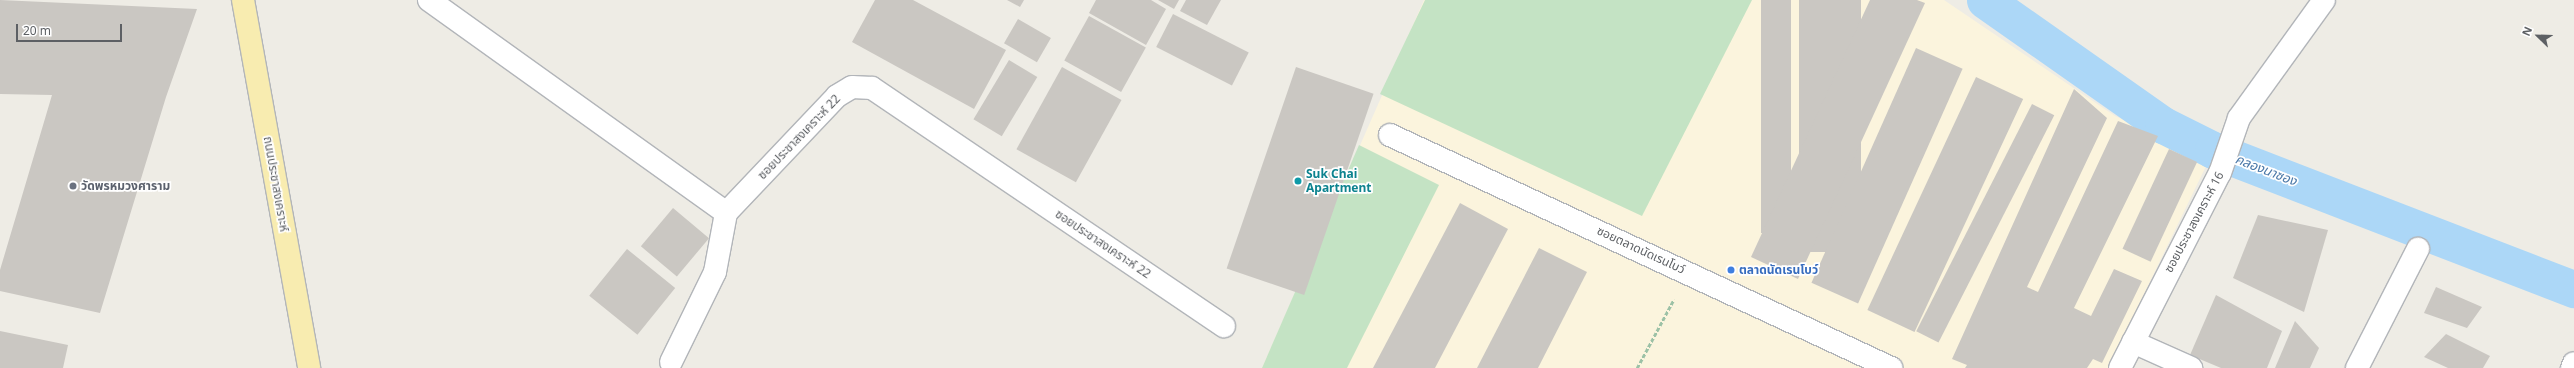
<!DOCTYPE html>
<meta charset="utf-8">
<style>
body{margin:0}
#map{position:relative;width:2574px;height:368px;overflow:hidden;background:#eeece5;font-family:"Noto Sans","Noto Sans Thai",sans-serif}
div>[style]{position:absolute}
.commercial>*{inset:0;background:#fbf4dd}
.green>*{inset:0;background:#c4e3c4}
.canal>*{height:37px;margin:-18.5px;padding:0 18.5px;transform-origin:18.5px;border-radius:18.5px;background:#acd7f7}
.building>*{inset:0;background:#cac7c2;transform-origin:0 0}
.path>*{height:2.5px;margin-top:-1.25px;transform-origin:0;background:repeating-linear-gradient(90deg,#9cc1a6 0 4px,transparent 0 6px)}
.roads{filter:drop-shadow(1px 0 #b2b5b9) drop-shadow(-1px 0 #b2b5b9) drop-shadow(0 1px #b2b5b9) drop-shadow(0 -1px #b2b5b9)}
.minor>*{height:22px;margin:-11px;padding:0 11px;transform-origin:11px;border-radius:11px;background:#fff}
.major>*{height:22px;margin:-11px;padding:0 11px;transform-origin:11px;border-radius:11px;background:#f8ecb0}
.dots>*{width:11px;height:11px;translate:-50% -50%;box-sizing:border-box;border:2px solid #fff;border-radius:50%}
span{translate:-50% -50%;white-space:nowrap;text-align:center;line-height:1.15;-webkit-text-stroke:3.5px #fff;paint-order:stroke}
.street-label{font-size:12px;color:#5d6064}
.culture-label{font-size:12px;color:#0d838f;font-weight:700}
.left{translate:0 -50%;text-align:left}
.worship-label{font-size:12px;color:#5b616d;font-weight:700}
.shop-label{font-size:12px;color:#366cbe;font-weight:700}
.water-label{font-size:13px;color:#4a78a8;font-style:italic}
.north{position:absolute;left:2518px;top:16px;width:40px;height:40px;-webkit-text-stroke:3px #fff;paint-order:stroke;rotate:293deg;font-size:11px;font-weight:700;line-height:16px;text-align:center;color:#5d6064}
.north::after{content:'';display:block;margin:auto;width:14px;height:18px;background:#5d6064;clip-path:polygon(50% 0,100% 100%,50% 72%,0 100%)}
.scale{position:absolute;left:16px;top:24px;width:106px;height:18px;box-sizing:border-box;border:2px solid #5d6064;border-top:0;padding-left:5px;font-size:12px;line-height:14px;white-space:nowrap;color:#5d6064;-webkit-text-stroke:3px #fff;paint-order:stroke}
</style>
<div id="map">
<div class="commercial">
<div style="clip-path:polygon(1424px 0,1944px 0,2115px 116px,2210px 158px,2108px 368px,1262px 368px)"></div>
</div>
<div class="green">
<div style="clip-path:polygon(1425px 0,1752px 0,1642px 216px,1380px 94px)"></div>
<div style="clip-path:polygon(1359px 145px,1439px 185px,1347px 368px,1262px 368px)"></div>
</div>
<div class="canal">
<div style="left:1985px;top:0;width:218px;rotate:35.1deg"></div>
<div style="left:2163px;top:125px;width:56px;rotate:26.6deg"></div>
<div style="left:2213px;top:150px;width:387px;rotate:21.1deg"></div>
</div>
<div class="building">
<div style="clip-path:polygon(0 0,197px 9px,166px 97px,100px 313px,0 291px,0 270px,52px 95px,0 94px)"></div>
<div style="clip-path:polygon(875px 0,913px 0,1006px 50px,974px 109px,852px 42px)"></div>
<div style="clip-path:polygon(1007px 0,1024px 0,1020px 7px)"></div>
<div style="clip-path:polygon(1096px 0,1151px 0,1166px 9px,1146px 45px,1089px 13px)"></div>
<div style="clip-path:polygon(1158px 0,1179px 0,1174px 9px)"></div>
<div style="clip-path:polygon(1186px 0,1221px 0,1207px 25px,1180px 11px)"></div>
<div style="left:1761px;top:0;width:30px;height:233px"></div>
<div style="left:1799px;top:0;width:62px;height:252px"></div>
<div style="clip-path:polygon(1870px 0,1917px 0,1925px 3px,1798px 279px,1751px 257px)"></div>
<div style="left:1173px;top:14px;width:85px;height:37px;rotate:27deg"></div>
<div style="left:1089px;top:16px;width:65px;height:51px;rotate:29deg"></div>
<div style="left:1018px;top:19px;width:38px;height:28px;rotate:30deg"></div>
<div style="left:1916px;top:48px;width:51px;height:257px;rotate:24deg"></div>
<div style="left:1009px;top:60px;width:33px;height:69px;rotate:31deg"></div>
<div style="left:1062px;top:67px;width:68px;height:94px;rotate:29deg"></div>
<div style="left:1296px;top:67px;width:82px;height:213px;rotate:19deg"></div>
<div style="left:1976px;top:77px;width:52px;height:257px;rotate:25deg"></div>
<div style="clip-path:polygon(2074px 89px,2107px 118px,2027px 287px,2038px 292px,2118px 121px,2158px 136px,2074px 308px,2091px 316px,2114px 269px,2142px 281px,2102px 363px,2093px 359px,2087px 368px,1965px 368px,1967px 365px,1952px 359px)"></div>
<div style="left:2032px;top:104px;width:25px;height:255px;rotate:27deg"></div>
<div style="left:2169px;top:149px;width:31px;height:110px;rotate:25deg"></div>
<div style="clip-path:polygon(1460px 203px,1508px 229px,1435px 368px,1373px 368px)"></div>
<div style="left:673px;top:208px;width:47px;height:50px;rotate:40deg"></div>
<div style="clip-path:polygon(2258px 215px,2328px 230px,2304px 312px,2233px 278px)"></div>
<div style="clip-path:polygon(1539px 248px,1587px 272px,1538px 368px,1477px 368px)"></div>
<div style="left:627px;top:249px;width:62px;height:60px;rotate:39deg"></div>
<div style="clip-path:polygon(2436px 287px,2482px 307px,2467px 328px,2424px 313px)"></div>
<div style="clip-path:polygon(2216px 295px,2282px 331px,2267px 368px,2221px 368px,2190px 355px)"></div>
<div style="clip-path:polygon(2295px 321px,2319px 348px,2310px 368px,2275px 368px)"></div>
<div style="clip-path:polygon(0 331px,68px 345px,63px 368px,0 368px)"></div>
<div style="clip-path:polygon(2446px 334px,2490px 356px,2483px 368px,2448px 368px,2424px 357px)"></div>
</div>
<div class="path">
<div style="left:1637px;top:368px;width:78px;rotate:-61.8deg"></div>
</div>
<div class="roads">
<div class="minor">
<div style="left:429px;top:0;width:365px;rotate:35.6deg"></div>
<div style="left:726px;top:213px;width:161px;rotate:-46.5deg"></div>
<div style="left:837px;top:96px;width:17px;rotate:-31deg"></div>
<div style="left:852px;top:87px;width:20px;rotate:3deg"></div>
<div style="left:872px;top:88px;width:425px;rotate:34.1deg"></div>
<div style="left:1390px;top:135px;width:553px;rotate:24.94deg"></div>
<div style="left:2133px;top:342px;width:64px;rotate:24.1deg"></div>
<div style="left:671px;top:362px;width:100px;rotate:-63.9deg"></div>
<div style="left:715px;top:272px;width:60px;rotate:-79.4deg"></div>
<div style="left:2120px;top:368px;width:219px;rotate:-62.9deg"></div>
<div style="left:2220px;top:173px;width:58px;rotate:-70.9deg"></div>
<div style="left:2239px;top:118px;width:145px;rotate:-54.2deg"></div>
<div style="left:2357px;top:368px;width:134px;rotate:-62.9deg"></div>
<div style="left:2572px;top:368px;width:5px;rotate:-68deg"></div>
</div>
<div class="major">
<div style="left:243px;top:0;width:374px;rotate:79.8deg"></div>
</div>
</div>
<div class="dots">
<div style="left:1298px;top:181px;background:#0f9aa8"></div>
<div style="left:73px;top:186px;background:#6b7280"></div>
<div style="left:1731px;top:270px;background:#3f7fe0"></div>
</div>
<div class="street-label">
<span style="left:799px;top:137px;rotate:-46deg">ซอยประชาสงเคราะห์ 22</span>
<span style="left:276px;top:184px;rotate:80deg">ถนนประชาสงเคราะห์</span>
<span style="left:2194px;top:222px;rotate:-62deg">ซอยประชาสงเคราะห์ 16</span>
<span style="left:1103px;top:244px;rotate:34deg">ซอยประชาสงเคราะห์ 22</span>
<span style="left:1641px;top:250px;rotate:25deg">ซอยตลาดนัดเรนโบว์</span>
</div>
<div class="culture-label">
<span class="left" style="left:1306px;top:181px">Suk Chai<br>Apartment</span>
</div>
<div class="worship-label">
<span class="left" style="left:81px;top:186px">วัดพรหมวงศาราม</span>
</div>
<div class="shop-label">
<span class="left" style="left:1739px;top:270px">ตลาดนัดเรนโบว์</span>
</div>
<div class="water-label">
<span style="left:2266px;top:170px;rotate:21deg">คลองนาซอง</span>
</div>
<div class="north">N</div>
<div class="scale">20 m</div>
</div>
